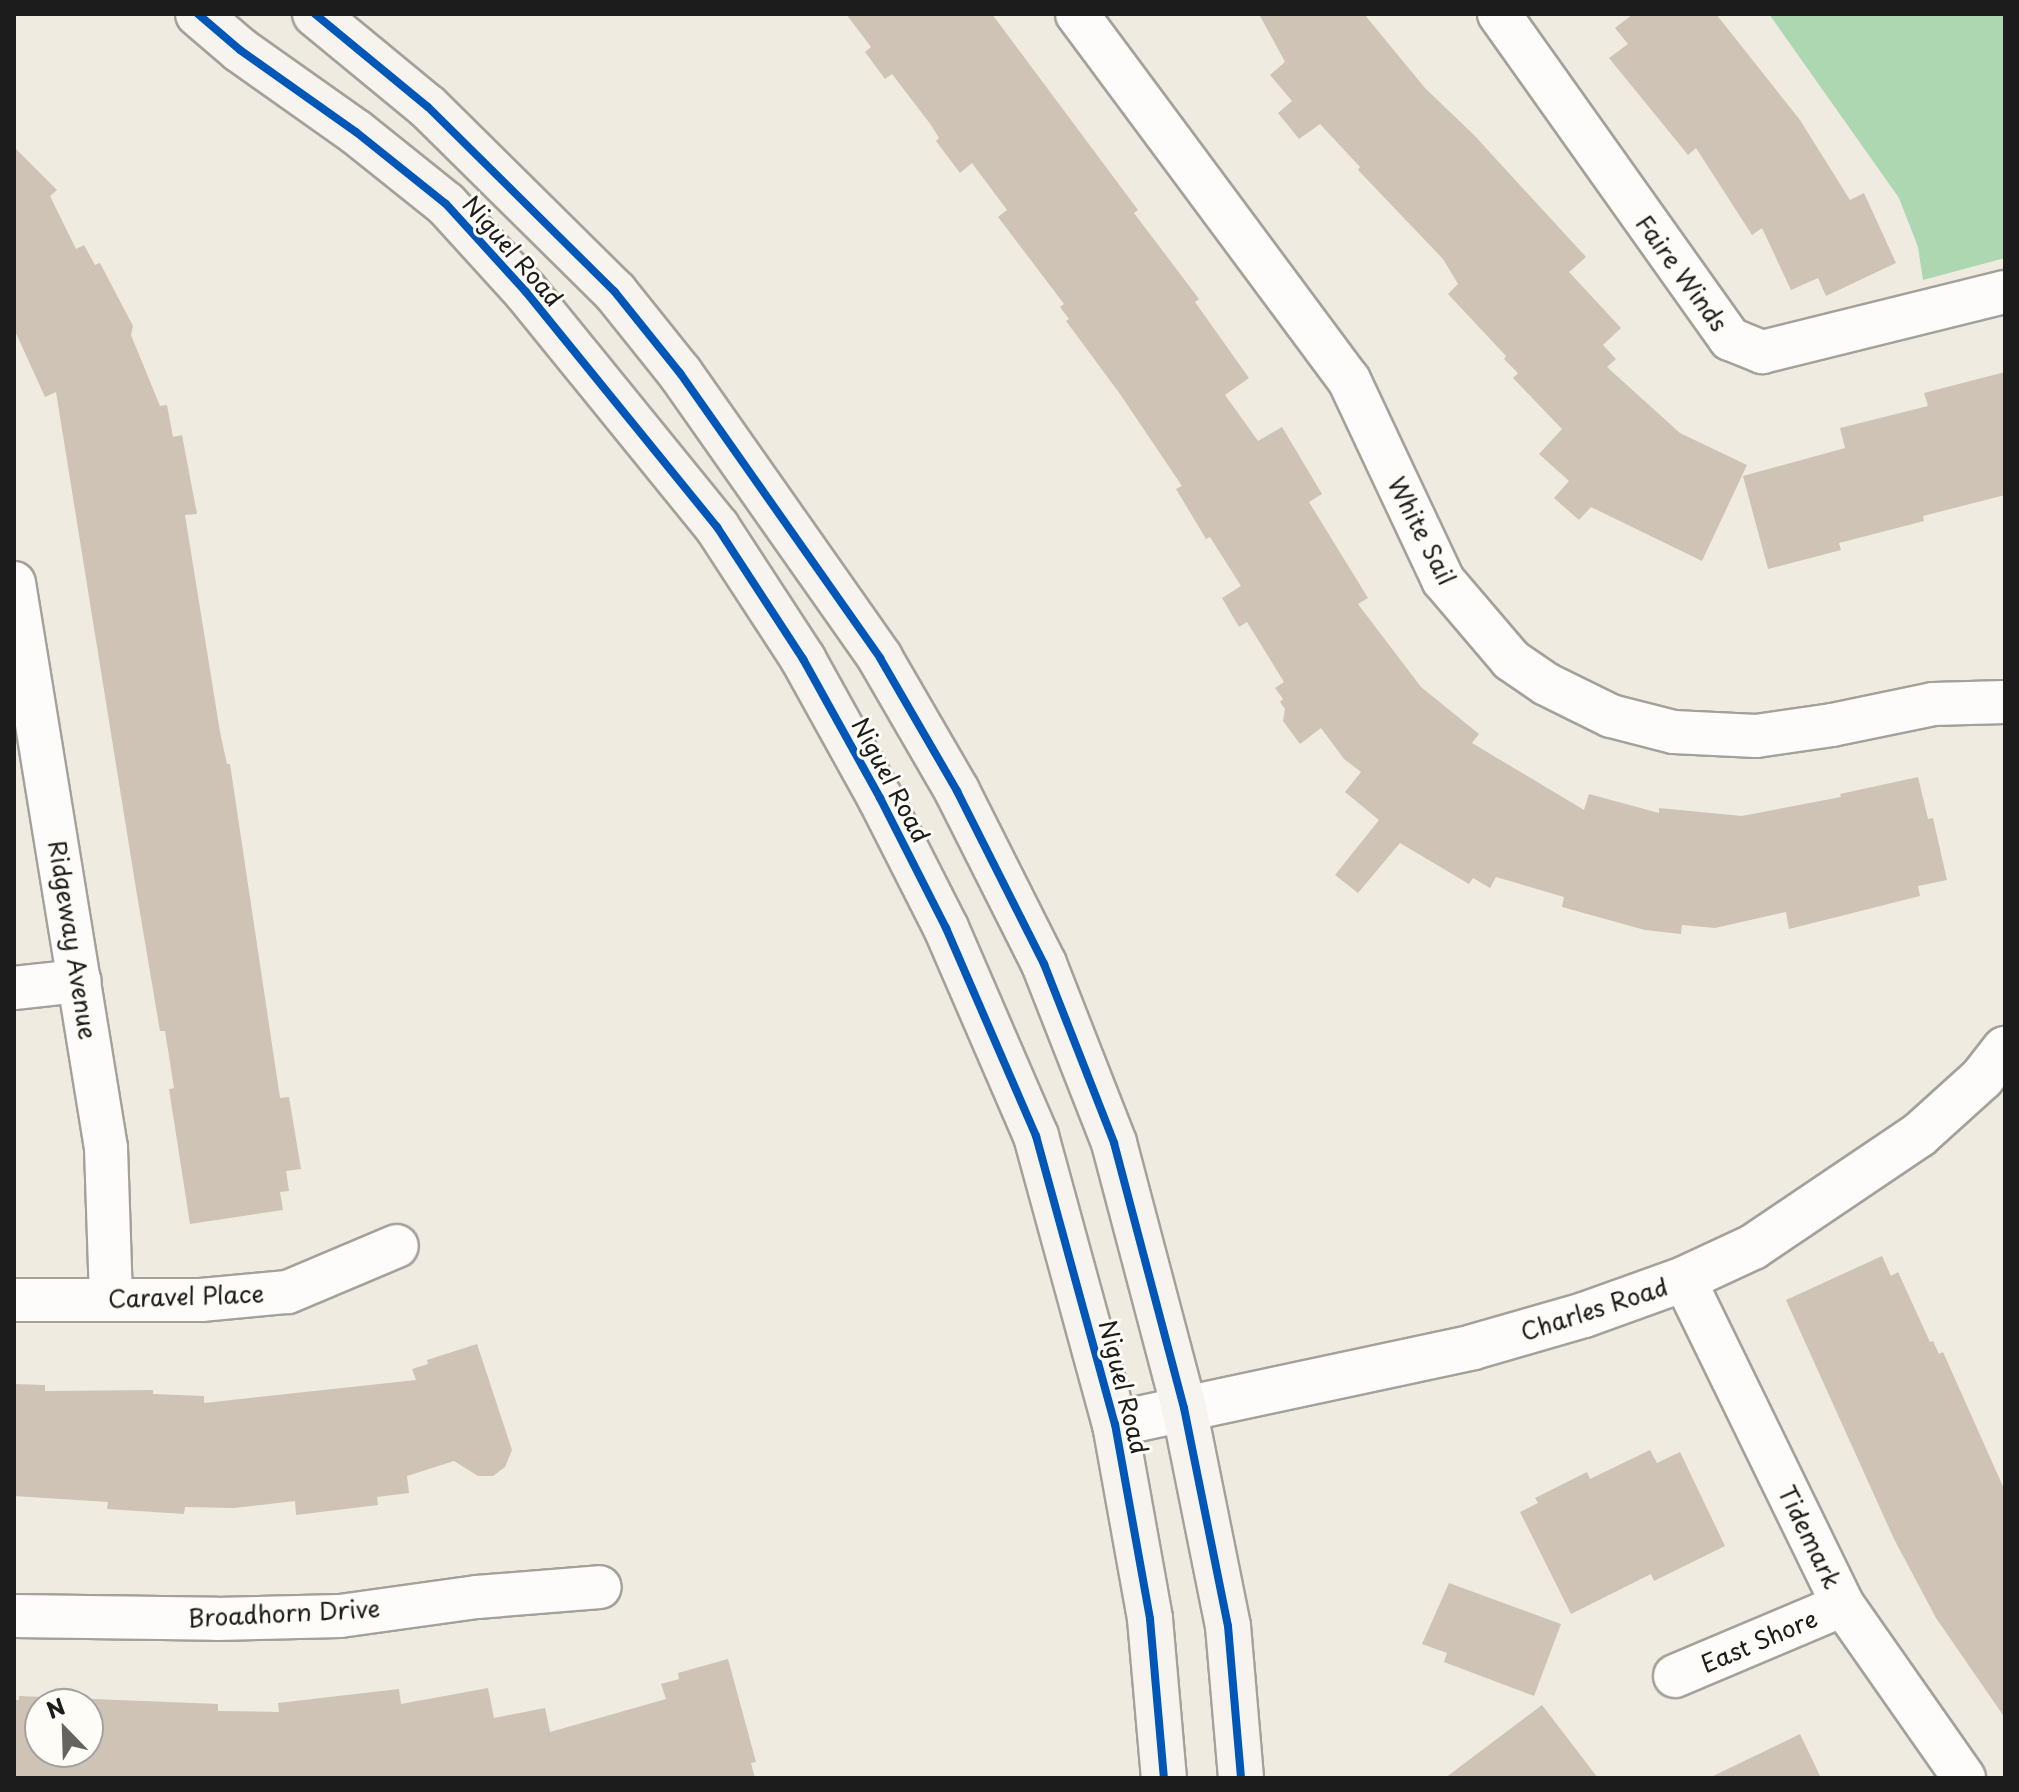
<!DOCTYPE html>
<style>
body{margin:0}
#map{position:relative;width:2019px;height:1792px;overflow:hidden;background:#f0ebe1;font-family:"Playpen Sans",sans-serif}
div>[style]{position:absolute}
.green>*{inset:0;background:#acd7b1}
.building>*{inset:0;background:#cec3b4}
.roads{filter:drop-shadow(2px 0 #a4a19b) drop-shadow(-2px 0 #a4a19b) drop-shadow(0 2px #a4a19b) drop-shadow(0 -2px #a4a19b)}
.minor>*{height:42px;margin:-21px;padding:0 21px;transform-origin:21px;border-radius:21px;background:#fdfcfa}
.tertiary>*{height:44px;margin:-22px;padding:0 22px;transform-origin:22px;border-radius:22px;background:#fdfcfa}
.secondary>*{height:44px;margin:-22px;padding:0 22px;transform-origin:22px;border-radius:22px;background:#f7f4f0}
.cycleway>*{height:8px;margin:-4px;padding:0 4px;transform-origin:4px;border-radius:4px;background:#0057b8}
span{translate:-50% -50%;white-space:nowrap;text-align:center;line-height:1.15;-webkit-text-stroke:6px #fdfcf7;paint-order:stroke}
.street-label{font-size:24px;color:#1c1c1c}
.frame{position:absolute;inset:0;border:16px solid #1c1c1c;pointer-events:none}
.north{position:absolute;left:24px;top:1688px;width:80px;height:80px;box-sizing:border-box;background:#fdfcf7;border:2px solid #a3a29f;border-radius:50%;rotate:337deg;font-size:22px;font-weight:700;line-height:32px;text-align:center;color:#1c1c1c}
.north::after{content:'';display:block;margin:auto;width:28px;height:36px;background:#666461;clip-path:polygon(50% 0,100% 100%,50% 72%,0 100%)}
</style>
<div id="map">
<div class="green">
<div style="clip-path:polygon(1769px 14px,2005px 14px,2005px 258px,1923px 280px,1918px 247px,1899px 198px)"></div>
</div>
<div class="building">
<div style="clip-path:polygon(846px 14px,992px 14px,1138px 210px,1134px 213px,1199px 299px,1195px 302px,1249px 378px,1225px 395px,1258px 441px,1282px 427px,1322px 494px,1309px 502px,1368px 598px,1358px 604px,1421px 687px,1479px 734px,1472px 743px,1584px 810px,1589px 794px,1659px 813px,1659px 808px,1742px 816px,1841px 797px,1840px 794px,1918px 777px,1928px 819px,1933px 818px,1947px 880px,1918px 886px,1920px 896px,1789px 929px,1786px 912px,1715px 928px,1682px 925px,1681px 934px,1645px 930px,1562px 907px,1564px 897px,1496px 877px,1490px 888px,1473px 878px,1469px 884px,1400px 843px,1358px 893px,1335px 875px,1379px 820px,1345px 792px,1361px 772px,1344px 759px,1321px 728px,1300px 744px,1283px 721px,1285px 709px,1280px 702px,1283px 699px,1275px 688px,1284px 682px,1247px 622px,1239px 627px,1222px 598px,1241px 586px,1210px 537px,1206px 539px,1176px 489px,1182px 486px,1120px 394px,1066px 321px,1069px 319px,1060px 307px,1064px 304px,998px 217px,1007px 210px,972px 163px,960px 173px,936px 141px,939px 138px,931px 125px,892px 74px,885px 79px,865px 52px,871px 47px)"></div>
<div style="clip-path:polygon(1259px 14px,1364px 14px,1425px 88px,1474px 135px,1586px 257px,1569px 272px,1621px 328px,1603px 345px,1616px 359px,1607px 367px,1680px 433px,1747px 465px,1702px 561px,1591px 507px,1579px 520px,1554px 498px,1569px 481px,1539px 454px,1562px 429px,1513px 378px,1518px 373px,1504px 359px,1506px 356px,1448px 294px,1458px 284px,1443px 259px,1358px 170px,1360px 167px,1320px 124px,1299px 139px,1278px 113px,1292px 101px,1270px 75px,1285px 62px)"></div>
<div style="clip-path:polygon(1633px 14px,1716px 14px,1800px 120px,1850px 200px,1864px 193px,1896px 263px,1826px 296px,1818px 278px,1791px 290px,1762px 228px,1752px 235px,1696px 148px,1688px 155px,1609px 58px,1628px 44px,1615px 28px)"></div>
<div style="clip-path:polygon(14px 147px,57px 190px,50px 196px,76px 249px,84px 245px,95px 265px,100px 263px,133px 326px,131px 335px,160px 406px,167px 405px,173px 437px,182px 435px,197px 514px,185px 515px,220px 732px,227px 764px,230px 764px,280px 1098px,289px 1097px,301px 1169px,286px 1171px,289px 1191px,280px 1192px,283px 1210px,190px 1224px,169px 1089px,174px 1088px,165px 1031px,160px 1031px,137px 895px,56px 392px,45px 397px,14px 329px)"></div>
<div style="clip-path:polygon(2005px 372px,2005px 495px,1923px 516px,1924px 521px,1839px 543px,1841px 550px,1768px 569px,1743px 476px,1845px 448px,1840px 428px,1928px 406px,1924px 393px)"></div>
<div style="clip-path:polygon(1882px 1256px,1891px 1276px,1898px 1272px,1930px 1342px,1933px 1341px,1939px 1354px,1943px 1352px,2005px 1491px,2005px 1718px,1936px 1618px,1894px 1539px,1786px 1300px)"></div>
<div style="clip-path:polygon(477px 1344px,512px 1450px,505px 1467px,493px 1476px,478px 1476px,454px 1461px,407px 1476px,409px 1493px,377px 1497px,378px 1505px,296px 1515px,295px 1501px,234px 1508px,185px 1507px,184px 1514px,107px 1509px,108px 1502px,14px 1496px,14px 1384px,45px 1385px,45px 1391px,153px 1390px,153px 1394px,204px 1396px,204px 1403px,416px 1380px,412px 1369px,428px 1364px,427px 1360px)"></div>
<div style="clip-path:polygon(1650px 1450px,1657px 1463px,1680px 1452px,1725px 1546px,1654px 1581px,1651px 1574px,1571px 1614px,1520px 1512px,1538px 1503px,1535px 1498px,1587px 1472px,1590px 1479px)"></div>
<div style="clip-path:polygon(1449px 1583px,1561px 1624px,1534px 1696px,1444px 1662px,1447px 1653px,1422px 1644px)"></div>
<div style="clip-path:polygon(evenodd,728px 1659px,756px 1762px,751px 1763px,755px 1778px,14px 1778px,14px 1700px,19px 1700px,19px 1696px,218px 1704px,218px 1711px,279px 1712px,278px 1703px,321px 1698px,399px 1689px,401px 1704px,488px 1688px,494px 1718px,545px 1708px,550px 1732px,666px 1699px,661px 1684px,679px 1679px,678px 1673px,728px 1659px,40px 1704px,88px 1704px,88px 1752px,40px 1752px,40px 1704px)"></div>
<div style="clip-path:polygon(1542px 1705px,1598px 1778px,1445px 1778px)"></div>
<div style="clip-path:polygon(1800px 1734px,1821px 1778px,1709px 1778px)"></div>
</div>
<div class="roads">
<div class="minor">
<div style="left:1077px;top:14px;width:456px;rotate:53.4deg"></div>
<div style="left:1349px;top:380px;width:221px;rotate:64.8deg"></div>
<div style="left:1443px;top:580px;width:105px;rotate:49.6deg"></div>
<div style="left:1511px;top:660px;width:42px;rotate:34.4deg"></div>
<div style="left:1546px;top:684px;width:72px;rotate:26.2deg"></div>
<div style="left:1611px;top:716px;width:65px;rotate:14.3deg"></div>
<div style="left:1674px;top:732px;width:82px;rotate:2.8deg"></div>
<div style="left:1756px;top:736px;width:77px;rotate:-8.2deg"></div>
<div style="left:1832px;top:725px;width:103px;rotate:-11.7deg"></div>
<div style="left:1933px;top:704px;width:72px;rotate:-1.6deg"></div>
<div style="left:1499px;top:14px;width:399px;rotate:54.6deg"></div>
<div style="left:1730px;top:339px;width:35px;rotate:22deg"></div>
<div style="left:1762px;top:352px;width:250px;rotate:-13.9deg"></div>
<div style="left:14px;top:583px;width:572px;rotate:80.75deg"></div>
<div style="left:106px;top:1148px;width:151px;rotate:88.1deg"></div>
<div style="left:14px;top:988px;width:66px;rotate:-6.1deg"></div>
<div style="left:1684px;top:1279px;width:363px;rotate:64deg"></div>
<div style="left:1843px;top:1605px;width:211px;rotate:55deg"></div>
<div style="left:14px;top:1300px;width:187px"></div>
<div style="left:201px;top:1300px;width:87px;rotate:-5.3deg"></div>
<div style="left:288px;top:1292px;width:118px;rotate:-22.9deg"></div>
<div style="left:14px;top:1616px;width:203px;rotate:0.8deg"></div>
<div style="left:217px;top:1619px;width:123px;rotate:-1.4deg"></div>
<div style="left:340px;top:1616px;width:138px;rotate:-7.9deg"></div>
<div style="left:477px;top:1597px;width:123px;rotate:-4.6deg"></div>
<div style="left:1675px;top:1676px;width:182px;rotate:-22.9deg"></div>
</div>
<div class="tertiary">
<div style="left:1115px;top:1424px;width:366px;rotate:-12.1deg"></div>
<div style="left:1473px;top:1347px;width:116px;rotate:-16.1deg"></div>
<div style="left:1584px;top:1315px;width:106px;rotate:-19.8deg"></div>
<div style="left:1684px;top:1279px;width:76px;rotate:-24.9deg"></div>
<div style="left:1753px;top:1247px;width:200px;rotate:-34deg"></div>
<div style="left:1919px;top:1135px;width:85px;rotate:-42.1deg"></div>
<div style="left:1982px;top:1078px;width:37px;rotate:-52deg"></div>
</div>
<div class="secondary">
<div style="left:198px;top:14px;width:55px;rotate:40.6deg"></div>
<div style="left:240px;top:50px;width:142px;rotate:35.3deg"></div>
<div style="left:356px;top:132px;width:115px;rotate:38.7deg"></div>
<div style="left:446px;top:204px;width:119px;rotate:47.7deg"></div>
<div style="left:526px;top:292px;width:303px;rotate:50.9deg"></div>
<div style="left:717px;top:527px;width:158px;rotate:56.9deg"></div>
<div style="left:803px;top:659px;width:159px;rotate:61deg"></div>
<div style="left:880px;top:798px;width:146px;rotate:63.1deg"></div>
<div style="left:946px;top:928px;width:227px;rotate:66.6deg"></div>
<div style="left:1036px;top:1136px;width:299px;rotate:74.7deg"></div>
<div style="left:1115px;top:1424px;width:198px;rotate:79.8deg"></div>
<div style="left:1150px;top:1619px;width:160px;rotate:85deg"></div>
<div style="left:315px;top:14px;width:146px;rotate:39.5deg"></div>
<div style="left:428px;top:107px;width:263px;rotate:44.7deg"></div>
<div style="left:615px;top:292px;width:104px;rotate:51.3deg"></div>
<div style="left:680px;top:373px;width:348px;rotate:54.9deg"></div>
<div style="left:880px;top:658px;width:154px;rotate:59.9deg"></div>
<div style="left:957px;top:791px;width:194px;rotate:63.3deg"></div>
<div style="left:1044px;top:964px;width:192px;rotate:68.6deg"></div>
<div style="left:1114px;top:1143px;width:274px;rotate:75.2deg"></div>
<div style="left:1184px;top:1408px;width:222px;rotate:78.6deg"></div>
<div style="left:1228px;top:1626px;width:153px;rotate:85.1deg"></div>
</div>
</div>
<div class="cycleway">
<div style="left:198px;top:14px;width:55px;rotate:40.6deg"></div>
<div style="left:240px;top:50px;width:142px;rotate:35.3deg"></div>
<div style="left:356px;top:132px;width:115px;rotate:38.7deg"></div>
<div style="left:446px;top:204px;width:119px;rotate:47.7deg"></div>
<div style="left:526px;top:292px;width:303px;rotate:50.9deg"></div>
<div style="left:717px;top:527px;width:158px;rotate:56.9deg"></div>
<div style="left:803px;top:659px;width:159px;rotate:61deg"></div>
<div style="left:880px;top:798px;width:146px;rotate:63.1deg"></div>
<div style="left:946px;top:928px;width:227px;rotate:66.6deg"></div>
<div style="left:1036px;top:1136px;width:299px;rotate:74.7deg"></div>
<div style="left:1115px;top:1424px;width:198px;rotate:79.8deg"></div>
<div style="left:1150px;top:1619px;width:160px;rotate:85deg"></div>
<div style="left:315px;top:14px;width:146px;rotate:39.5deg"></div>
<div style="left:428px;top:107px;width:263px;rotate:44.7deg"></div>
<div style="left:615px;top:292px;width:104px;rotate:51.3deg"></div>
<div style="left:680px;top:373px;width:348px;rotate:54.9deg"></div>
<div style="left:880px;top:658px;width:154px;rotate:59.9deg"></div>
<div style="left:957px;top:791px;width:194px;rotate:63.3deg"></div>
<div style="left:1044px;top:964px;width:192px;rotate:68.6deg"></div>
<div style="left:1114px;top:1143px;width:274px;rotate:75.2deg"></div>
<div style="left:1184px;top:1408px;width:222px;rotate:78.6deg"></div>
<div style="left:1228px;top:1626px;width:153px;rotate:85.1deg"></div>
</div>
<div class="street-label">
<span style="left:513px;top:251px;rotate:49deg">Niguel Road</span>
<span style="left:1682px;top:273px;rotate:54deg">Faire Winds</span>
<span style="left:1422px;top:531px;rotate:63deg">White Sail</span>
<span style="left:891px;top:780px;rotate:62deg">Niguel Road</span>
<span style="left:73px;top:940px;rotate:81deg">Ridgeway Avenue</span>
<span style="left:186px;top:1296px;rotate:-2deg">Caravel Place</span>
<span style="left:1594px;top:1309px;rotate:-18deg">Charles Road</span>
<span style="left:1124px;top:1387px;rotate:76deg">Niguel Road</span>
<span style="left:1810px;top:1537px;rotate:64deg">Tidemark</span>
<span style="left:284px;top:1613px;rotate:-3deg">Broadhorn Drive</span>
<span style="left:1759px;top:1641px;rotate:-23deg">East Shore</span>
</div>
<div class="frame"></div>
<div class="north">N</div>
</div>
